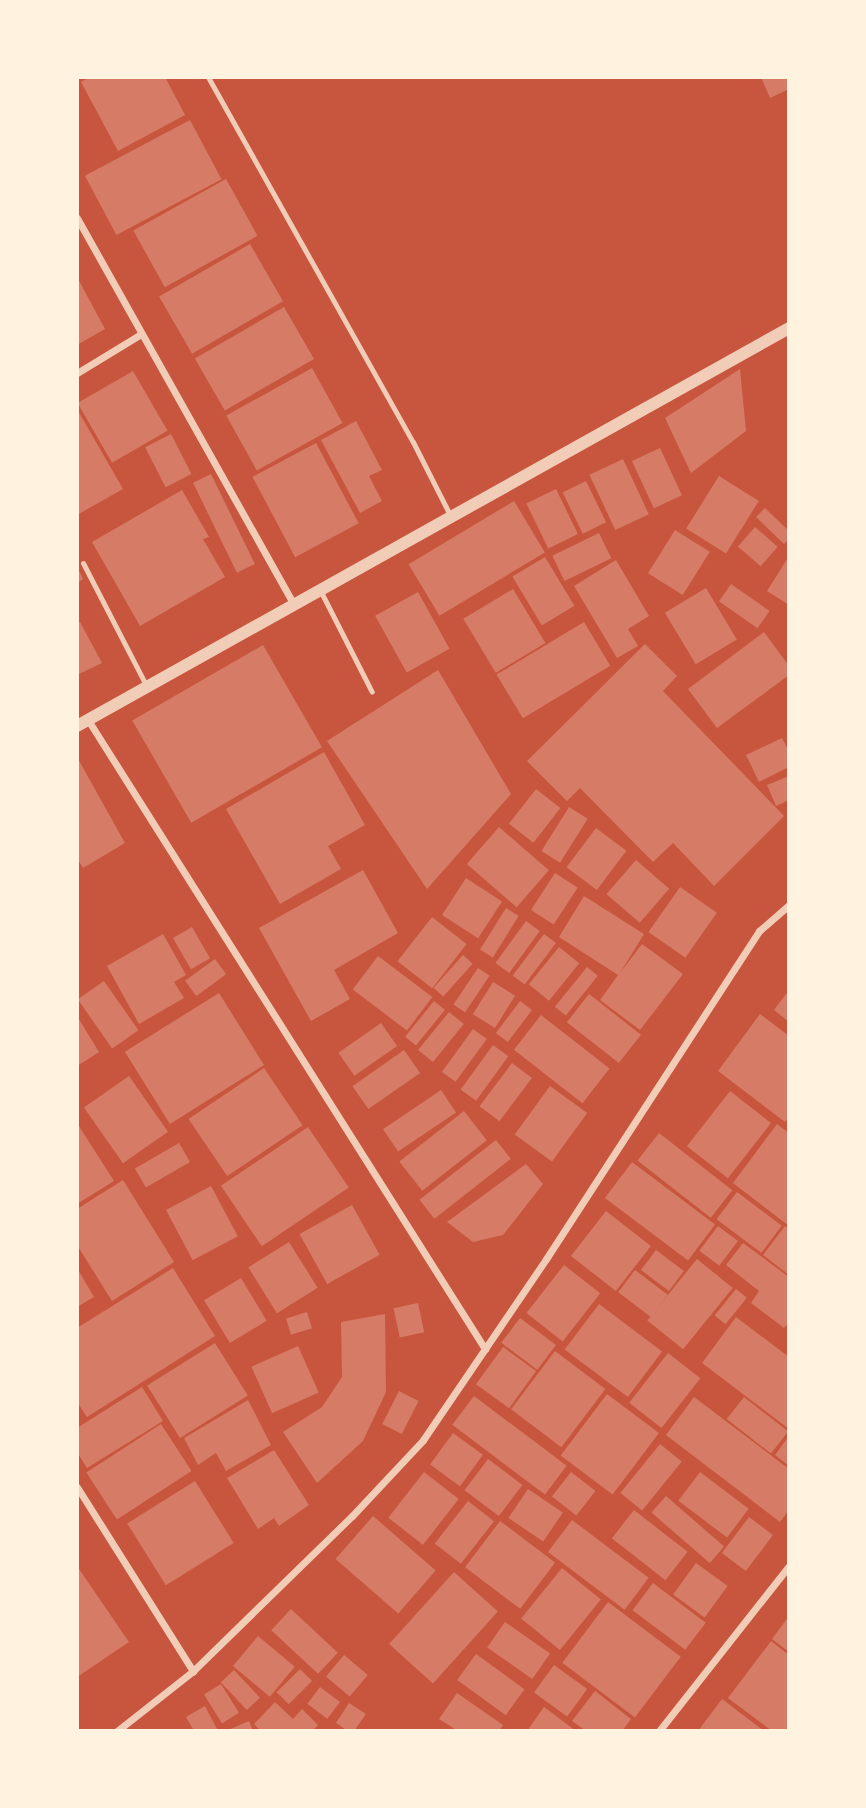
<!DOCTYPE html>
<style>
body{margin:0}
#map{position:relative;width:866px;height:1808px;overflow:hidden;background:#c8553d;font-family:Arial,sans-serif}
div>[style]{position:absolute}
.building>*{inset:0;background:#d67c66;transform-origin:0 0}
.service>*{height:5px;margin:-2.5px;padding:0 2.5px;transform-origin:2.5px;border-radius:2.5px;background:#f1ccb7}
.minor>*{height:7px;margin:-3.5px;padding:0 3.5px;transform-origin:3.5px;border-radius:3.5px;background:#f1ccb7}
.tertiary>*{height:12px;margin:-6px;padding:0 6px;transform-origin:6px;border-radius:6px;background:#f1ccb7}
span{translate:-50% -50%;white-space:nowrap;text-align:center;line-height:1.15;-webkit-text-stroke:7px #fff3e0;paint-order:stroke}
.frame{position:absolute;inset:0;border:79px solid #fff3e0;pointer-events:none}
</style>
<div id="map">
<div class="building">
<div style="clip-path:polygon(90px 77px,165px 77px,185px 115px,118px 151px,81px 82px)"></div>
<div style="clip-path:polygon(761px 77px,789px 77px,789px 89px,770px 98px)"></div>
<div style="left:190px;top:120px;width:67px;height:119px;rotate:62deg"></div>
<div style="left:226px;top:179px;width:65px;height:106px;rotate:61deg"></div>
<div style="left:250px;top:244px;width:66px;height:105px;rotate:60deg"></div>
<div style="clip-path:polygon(77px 277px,105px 329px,77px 345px)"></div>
<div style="left:284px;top:307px;width:60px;height:103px;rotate:60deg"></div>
<div style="left:312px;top:368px;width:63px;height:98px;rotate:61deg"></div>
<div style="clip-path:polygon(740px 369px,746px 431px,691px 473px,665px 418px)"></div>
<div style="left:133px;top:371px;width:69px;height:64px;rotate:60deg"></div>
<div style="clip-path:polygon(77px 409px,123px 489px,77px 515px)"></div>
<div style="clip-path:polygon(356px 421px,382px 470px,369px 476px,382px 501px,360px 513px,321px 440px)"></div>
<div style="left:171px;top:434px;width:45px;height:29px;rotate:63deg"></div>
<div style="left:316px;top:443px;width:91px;height:72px;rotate:62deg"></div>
<div style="left:660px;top:448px;width:52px;height:31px;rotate:65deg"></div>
<div style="left:623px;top:459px;width:61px;height:37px;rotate:65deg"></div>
<div style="left:211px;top:474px;width:100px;height:20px;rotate:64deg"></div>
<div style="left:719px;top:476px;width:47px;height:62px;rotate:32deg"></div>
<div style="left:586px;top:481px;width:46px;height:26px;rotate:64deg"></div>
<div style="left:556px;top:489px;width:50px;height:33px;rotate:64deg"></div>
<div style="clip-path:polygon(182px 490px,209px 537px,203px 539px,225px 577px,140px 626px,92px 542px)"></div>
<div style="left:514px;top:501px;width:60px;height:123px;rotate:59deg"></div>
<div style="clip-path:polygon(765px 508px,789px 531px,789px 539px,784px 544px,756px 517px)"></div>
<div style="left:755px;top:527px;width:30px;height:26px;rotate:41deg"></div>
<div style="left:675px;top:530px;width:41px;height:51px;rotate:32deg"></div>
<div style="left:599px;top:533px;width:28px;height:52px;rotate:64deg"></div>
<div style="clip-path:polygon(789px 556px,789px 605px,767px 591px)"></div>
<div style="left:545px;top:557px;width:57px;height:38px;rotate:59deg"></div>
<div style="clip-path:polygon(616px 560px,649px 616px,628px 629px,638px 646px,617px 658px,574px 586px)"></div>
<div style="clip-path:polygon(77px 567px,83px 579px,77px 583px)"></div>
<div style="left:731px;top:584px;width:47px;height:21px;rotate:35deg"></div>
<div style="left:706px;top:588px;width:60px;height:48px;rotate:59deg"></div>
<div style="left:513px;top:589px;width:63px;height:58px;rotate:59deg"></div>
<div style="left:418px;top:592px;width:65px;height:49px;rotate:61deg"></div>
<div style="clip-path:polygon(80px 622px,102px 663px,77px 675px,77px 623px)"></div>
<div style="left:584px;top:622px;width:51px;height:102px;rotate:59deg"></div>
<div style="clip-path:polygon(764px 632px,789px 666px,789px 675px,717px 728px,688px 689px)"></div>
<div style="clip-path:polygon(645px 644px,677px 676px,663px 691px,784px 816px,714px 886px,673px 843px,653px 862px,580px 788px,567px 801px,527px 761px)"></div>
<div style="left:263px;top:645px;width:118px;height:151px;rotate:60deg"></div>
<div style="clip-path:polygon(438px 670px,511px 794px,427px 889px,327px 741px)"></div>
<div style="clip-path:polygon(782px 738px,789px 752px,789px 767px,759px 782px,746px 755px)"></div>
<div style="clip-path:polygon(324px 752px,365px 825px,328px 846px,341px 869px,280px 904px,226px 809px)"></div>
<div style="clip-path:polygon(77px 757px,125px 843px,83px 868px,77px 858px)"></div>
<div style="clip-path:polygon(789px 776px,789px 800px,776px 806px,767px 785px)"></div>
<div style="left:536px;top:789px;width:31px;height:44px;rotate:38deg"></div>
<div style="left:569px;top:807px;width:22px;height:52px;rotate:32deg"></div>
<div style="left:499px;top:827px;width:66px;height:49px;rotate:41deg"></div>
<div style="left:596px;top:828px;width:38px;height:49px;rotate:37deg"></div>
<div style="left:636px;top:860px;width:44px;height:45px;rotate:41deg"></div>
<div style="clip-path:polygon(363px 870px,398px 933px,334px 970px,350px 999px,311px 1021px,259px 928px)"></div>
<div style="left:555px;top:873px;width:27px;height:44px;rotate:33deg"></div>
<div style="left:466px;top:878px;width:43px;height:44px;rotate:33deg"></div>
<div style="left:680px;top:887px;width:45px;height:55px;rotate:35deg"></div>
<div style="clip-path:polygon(584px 896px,644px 934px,620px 973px,642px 944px,683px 974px,640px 1030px,600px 1000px,618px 975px,559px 937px)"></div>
<div style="left:506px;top:908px;width:15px;height:49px;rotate:32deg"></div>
<div style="left:432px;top:917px;width:44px;height:56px;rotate:38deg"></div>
<div style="left:526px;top:921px;width:17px;height:52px;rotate:36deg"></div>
<div style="left:192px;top:927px;width:36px;height:22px;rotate:60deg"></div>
<div style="clip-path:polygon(163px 934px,186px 975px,174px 982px,184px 998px,139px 1024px,107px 966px)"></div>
<div style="left:544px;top:934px;width:15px;height:52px;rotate:37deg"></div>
<div style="left:559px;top:947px;width:26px;height:48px;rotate:39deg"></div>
<div style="left:463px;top:955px;width:13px;height:44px;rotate:42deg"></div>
<div style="left:378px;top:956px;width:68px;height:42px;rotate:37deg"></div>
<div style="left:215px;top:959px;width:19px;height:37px;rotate:54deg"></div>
<div style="left:587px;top:967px;width:14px;height:51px;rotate:39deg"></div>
<div style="left:478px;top:968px;width:14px;height:44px;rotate:34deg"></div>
<div style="left:104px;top:981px;width:60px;height:32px;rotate:55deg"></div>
<div style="left:493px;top:982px;width:26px;height:38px;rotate:32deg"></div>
<div style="clip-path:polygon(789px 990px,789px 1022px,774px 1010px)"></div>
<div style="left:219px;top:993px;width:85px;height:111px;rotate:58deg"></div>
<div style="left:589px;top:994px;width:66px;height:36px;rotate:38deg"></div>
<div style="left:434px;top:1001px;width:14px;height:46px;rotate:39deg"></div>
<div style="left:520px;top:1001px;width:15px;height:40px;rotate:37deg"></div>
<div style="left:449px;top:1012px;width:19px;height:49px;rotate:39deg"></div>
<div style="clip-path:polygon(760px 1014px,789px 1036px,789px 1117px,785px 1122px,718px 1071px)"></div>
<div style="left:541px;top:1015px;width:87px;height:44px;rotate:38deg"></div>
<div style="clip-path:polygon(77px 1016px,99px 1052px,77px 1066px)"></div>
<div style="left:381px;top:1023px;width:28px;height:52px;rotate:55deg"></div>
<div style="left:473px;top:1029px;width:17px;height:53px;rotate:36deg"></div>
<div style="left:493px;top:1045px;width:19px;height:55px;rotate:36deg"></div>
<div style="left:404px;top:1050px;width:28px;height:63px;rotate:55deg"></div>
<div style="left:512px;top:1063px;width:25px;height:54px;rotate:37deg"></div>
<div style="left:264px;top:1068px;width:69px;height:91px;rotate:56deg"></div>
<div style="left:129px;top:1076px;width:68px;height:55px;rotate:55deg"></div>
<div style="left:550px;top:1086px;width:46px;height:60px;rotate:36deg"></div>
<div style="left:441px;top:1090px;width:27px;height:70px;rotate:56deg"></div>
<div style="left:730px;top:1091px;width:52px;height:70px;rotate:38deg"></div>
<div style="left:464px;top:1111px;width:37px;height:82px;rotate:52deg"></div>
<div style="clip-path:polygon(77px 1123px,114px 1181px,77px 1204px)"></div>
<div style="clip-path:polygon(777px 1124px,789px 1133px,789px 1226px,733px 1183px)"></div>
<div style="left:308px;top:1127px;width:73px;height:105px;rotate:56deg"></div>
<div style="left:659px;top:1133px;width:93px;height:35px;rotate:38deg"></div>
<div style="left:496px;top:1140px;width:24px;height:97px;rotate:52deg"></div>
<div style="left:179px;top:1143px;width:22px;height:51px;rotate:60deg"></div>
<div style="left:632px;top:1162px;width:104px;height:45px;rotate:37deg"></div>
<div style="clip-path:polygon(526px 1164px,543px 1184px,503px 1235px,473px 1242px,447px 1222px)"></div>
<div style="clip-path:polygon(123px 1180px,174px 1262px,112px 1301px,77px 1245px,77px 1209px)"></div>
<div style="left:211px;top:1186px;width:57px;height:51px;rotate:62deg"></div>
<div style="left:737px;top:1192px;width:56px;height:34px;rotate:37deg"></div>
<div style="left:352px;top:1205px;width:57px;height:60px;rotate:61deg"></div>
<div style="left:606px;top:1211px;width:57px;height:57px;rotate:38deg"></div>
<div style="left:718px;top:1226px;width:25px;height:31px;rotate:37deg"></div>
<div style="clip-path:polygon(785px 1226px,789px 1229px,789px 1275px,763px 1255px)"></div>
<div style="left:289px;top:1242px;width:54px;height:48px;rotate:58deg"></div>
<div style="clip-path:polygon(743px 1243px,789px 1277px,789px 1322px,784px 1328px,751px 1303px,759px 1291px,726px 1265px)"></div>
<div style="left:656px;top:1250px;width:35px;height:25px;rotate:37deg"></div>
<div style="left:697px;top:1259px;width:46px;height:79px;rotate:39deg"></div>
<div style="left:564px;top:1265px;width:46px;height:61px;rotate:38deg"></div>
<div style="clip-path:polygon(77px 1268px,94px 1297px,77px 1307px)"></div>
<div style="clip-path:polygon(173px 1268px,215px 1336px,87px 1417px,77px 1402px,77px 1328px)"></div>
<div style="left:635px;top:1270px;width:41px;height:28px;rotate:37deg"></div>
<div style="left:241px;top:1278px;width:50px;height:43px;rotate:59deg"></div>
<div style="left:736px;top:1289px;width:14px;height:34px;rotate:39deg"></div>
<div style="left:418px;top:1303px;width:30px;height:25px;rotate:78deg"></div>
<div style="left:599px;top:1304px;width:79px;height:57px;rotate:37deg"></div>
<div style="left:307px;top:1312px;width:17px;height:22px;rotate:73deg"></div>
<div style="clip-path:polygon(385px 1314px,386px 1392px,363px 1441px,317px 1483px,283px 1432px,322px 1407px,342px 1377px,341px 1322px)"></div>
<div style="clip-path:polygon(736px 1317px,789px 1357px,789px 1429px,702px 1363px)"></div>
<div style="left:520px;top:1318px;width:45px;height:31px;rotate:37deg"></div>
<div style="left:215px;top:1343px;width:62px;height:80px;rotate:58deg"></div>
<div style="left:298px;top:1346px;width:51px;height:51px;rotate:66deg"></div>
<div style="left:503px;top:1347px;width:41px;height:46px;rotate:36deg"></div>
<div style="left:555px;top:1351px;width:63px;height:73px;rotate:37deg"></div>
<div style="left:668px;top:1353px;width:41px;height:63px;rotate:38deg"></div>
<div style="clip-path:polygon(142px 1387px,163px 1421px,87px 1468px,77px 1452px,77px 1428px)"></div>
<div style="left:399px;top:1391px;width:22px;height:37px;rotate:27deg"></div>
<div style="left:607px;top:1394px;width:65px;height:77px;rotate:37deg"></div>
<div style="left:474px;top:1396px;width:116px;height:36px;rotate:37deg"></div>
<div style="clip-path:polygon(694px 1397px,789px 1469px,789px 1510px,780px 1522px,666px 1435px)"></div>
<div style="left:744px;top:1397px;width:56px;height:28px;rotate:38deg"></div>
<div style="clip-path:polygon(248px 1400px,271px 1445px,226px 1471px,216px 1453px,198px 1465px,184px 1438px)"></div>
<div style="left:161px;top:1424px;width:56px;height:89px;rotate:57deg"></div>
<div style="left:453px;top:1433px;width:37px;height:39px;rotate:36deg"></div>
<div style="clip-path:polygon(789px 1436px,789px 1466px,775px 1455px)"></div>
<div style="left:660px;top:1444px;width:28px;height:63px;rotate:39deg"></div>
<div style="clip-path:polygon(274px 1450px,309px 1505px,279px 1526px,274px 1518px,258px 1529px,227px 1478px)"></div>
<div style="left:488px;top:1459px;width:43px;height:39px;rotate:37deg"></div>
<div style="left:424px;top:1472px;width:44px;height:58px;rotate:38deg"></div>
<div style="left:571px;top:1472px;width:31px;height:31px;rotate:38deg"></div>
<div style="left:700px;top:1472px;width:61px;height:36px;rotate:37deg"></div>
<div style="left:195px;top:1481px;width:73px;height:80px;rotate:58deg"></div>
<div style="left:528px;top:1489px;width:42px;height:35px;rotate:34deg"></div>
<div style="left:666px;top:1496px;width:77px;height:22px;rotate:41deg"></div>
<div style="left:468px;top:1501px;width:33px;height:54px;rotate:38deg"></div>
<div style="left:634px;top:1510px;width:68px;height:36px;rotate:38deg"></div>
<div style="left:373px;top:1516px;width:83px;height:57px;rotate:41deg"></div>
<div style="left:749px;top:1517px;width:30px;height:45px;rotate:37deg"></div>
<div style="left:572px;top:1520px;width:96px;height:40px;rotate:37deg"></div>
<div style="left:500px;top:1521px;width:69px;height:58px;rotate:37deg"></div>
<div style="left:696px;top:1563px;width:39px;height:39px;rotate:36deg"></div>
<div style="clip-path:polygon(77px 1566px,129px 1642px,77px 1677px)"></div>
<div style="left:562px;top:1568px;width:50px;height:65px;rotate:39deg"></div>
<div style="left:454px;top:1572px;width:59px;height:97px;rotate:42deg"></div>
<div style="left:653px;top:1583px;width:66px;height:34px;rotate:37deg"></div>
<div style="left:608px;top:1602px;width:91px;height:76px;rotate:37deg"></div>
<div style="left:291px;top:1609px;width:64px;height:29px;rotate:43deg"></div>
<div style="clip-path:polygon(789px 1616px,789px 1652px,772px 1639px)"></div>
<div style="left:505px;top:1622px;width:55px;height:31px;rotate:35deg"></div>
<div style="left:258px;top:1636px;width:48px;height:39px;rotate:40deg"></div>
<div style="clip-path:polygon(771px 1641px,789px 1655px,789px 1731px,772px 1731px,728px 1698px)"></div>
<div style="left:476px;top:1654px;width:60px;height:32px;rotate:36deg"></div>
<div style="left:344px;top:1655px;width:31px;height:28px;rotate:40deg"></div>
<div style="left:554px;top:1665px;width:41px;height:34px;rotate:36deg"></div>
<div style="left:300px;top:1669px;width:17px;height:33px;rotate:45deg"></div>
<div style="left:234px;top:1670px;width:38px;height:18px;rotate:47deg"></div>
<div style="left:221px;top:1684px;width:34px;height:20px;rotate:58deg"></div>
<div style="left:320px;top:1687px;width:25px;height:21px;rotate:37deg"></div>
<div style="clip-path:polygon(595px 1691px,631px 1719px,622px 1731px,586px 1731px,572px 1721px)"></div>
<div style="clip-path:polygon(457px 1693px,503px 1725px,499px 1731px,458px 1731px,439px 1719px)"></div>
<div style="clip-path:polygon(722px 1699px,764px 1731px,698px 1731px)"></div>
<div style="clip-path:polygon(275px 1702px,293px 1719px,302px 1709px,318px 1725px,312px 1731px,261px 1731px,254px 1724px)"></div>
<div style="clip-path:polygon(349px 1703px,366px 1714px,354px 1731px,348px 1731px,336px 1723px)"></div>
<div style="clip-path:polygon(205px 1706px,218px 1731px,194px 1731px,186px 1717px)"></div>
<div style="clip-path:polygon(544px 1707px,576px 1731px,527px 1731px)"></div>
<div style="clip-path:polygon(249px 1721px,253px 1731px,226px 1731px)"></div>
</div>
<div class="service">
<div style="left:208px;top:77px;width:419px;rotate:60.7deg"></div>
<div style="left:413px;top:442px;width:82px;rotate:63.1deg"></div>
<div style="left:83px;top:563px;width:140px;rotate:62.7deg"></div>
<div style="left:320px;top:590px;width:114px;rotate:63deg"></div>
</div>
<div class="minor">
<div style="left:77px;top:218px;width:444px;rotate:60.7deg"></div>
<div style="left:77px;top:373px;width:75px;rotate:-31.4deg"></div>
<div style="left:88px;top:720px;width:744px;rotate:57.74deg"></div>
<div style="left:77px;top:1487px;width:218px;rotate:57.8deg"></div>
<div style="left:117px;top:1731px;width:97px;rotate:-38.3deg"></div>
<div style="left:193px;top:1671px;width:222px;rotate:-44.3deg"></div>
<div style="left:352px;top:1516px;width:104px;rotate:-46.9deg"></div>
<div style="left:423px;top:1440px;width:219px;rotate:-55.8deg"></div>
<div style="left:546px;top:1259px;width:391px;rotate:-57deg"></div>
<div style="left:759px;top:931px;width:40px;rotate:-41deg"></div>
<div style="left:659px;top:1731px;width:210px;rotate:-51.8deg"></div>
</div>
<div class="tertiary">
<div style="left:77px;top:726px;width:816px;rotate:-29.2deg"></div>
</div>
<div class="frame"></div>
</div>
